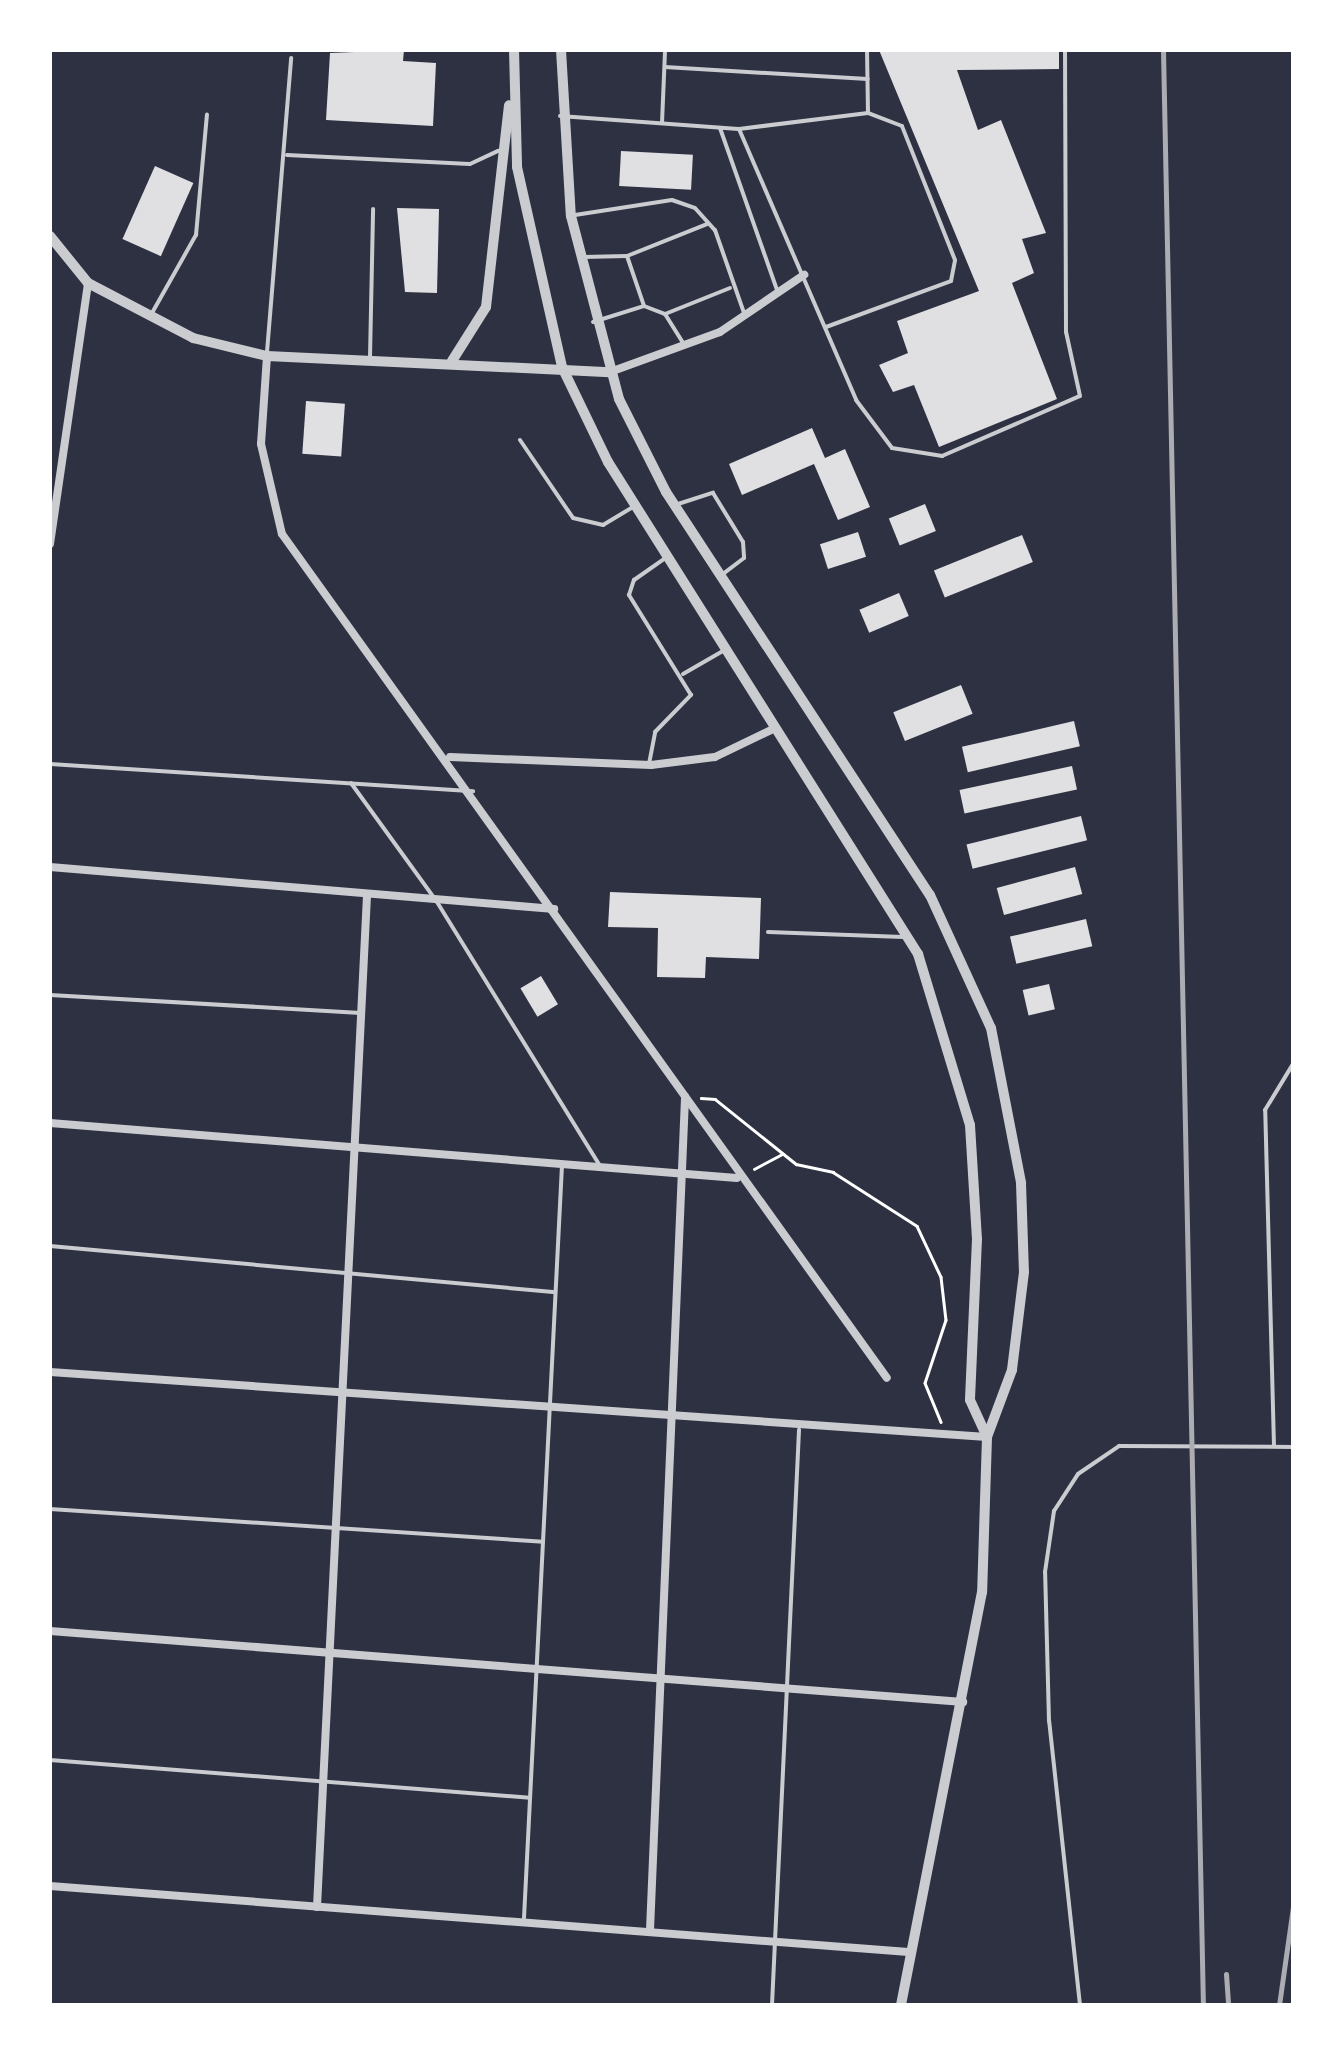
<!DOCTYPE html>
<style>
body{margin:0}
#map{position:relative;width:1343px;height:2055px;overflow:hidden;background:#2d3142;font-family:"PT Sans Narrow",sans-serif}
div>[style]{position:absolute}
.building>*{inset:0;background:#e0e0e3;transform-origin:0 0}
.path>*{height:2.5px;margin:-1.25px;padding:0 1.25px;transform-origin:1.25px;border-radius:1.25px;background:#fff}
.service>*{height:4px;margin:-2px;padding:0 2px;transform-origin:2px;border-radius:2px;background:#caccd0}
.minor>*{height:8px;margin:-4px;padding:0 4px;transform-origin:4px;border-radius:4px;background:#caccd0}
.tertiary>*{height:10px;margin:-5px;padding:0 5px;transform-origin:5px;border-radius:5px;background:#caccd0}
.rail>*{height:5px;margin:-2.5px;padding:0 2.5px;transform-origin:2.5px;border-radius:2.5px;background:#abadb3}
span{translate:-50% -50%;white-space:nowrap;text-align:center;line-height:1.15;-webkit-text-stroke:8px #fff;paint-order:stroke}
.frame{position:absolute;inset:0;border:52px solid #fff;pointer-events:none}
</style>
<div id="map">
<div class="building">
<div style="clip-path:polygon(404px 50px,403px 61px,436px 63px,433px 126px,326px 120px,330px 53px)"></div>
<div style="clip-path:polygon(879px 50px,1059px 50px,1059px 69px,957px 70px,978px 130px,1001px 120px,1046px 233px,1022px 239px,1034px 273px,1012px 283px,1057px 399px,939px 447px,914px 385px,893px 392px,879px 365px,908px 353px,897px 321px,979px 291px)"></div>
<div style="left:621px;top:151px;width:72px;height:35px;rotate:3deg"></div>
<div style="left:155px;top:166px;width:42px;height:80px;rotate:24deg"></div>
<div style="clip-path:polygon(397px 208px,439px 209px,437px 293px,405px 292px)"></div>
<div style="left:306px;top:401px;width:39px;height:53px;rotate:4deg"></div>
<div style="clip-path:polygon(812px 428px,825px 458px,845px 449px,870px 507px,838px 520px,814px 464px,742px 495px,729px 464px)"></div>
<div style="left:925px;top:504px;width:29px;height:39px;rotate:68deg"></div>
<div style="left:858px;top:532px;width:26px;height:40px;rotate:72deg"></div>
<div style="left:1022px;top:535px;width:29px;height:95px;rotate:68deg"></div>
<div style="left:899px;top:593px;width:25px;height:43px;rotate:67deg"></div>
<div style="left:961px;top:685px;width:31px;height:73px;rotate:68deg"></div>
<div style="left:1074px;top:721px;width:26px;height:115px;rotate:77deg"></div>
<div style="left:1072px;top:766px;width:24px;height:115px;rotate:78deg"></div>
<div style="left:1081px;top:816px;width:25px;height:118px;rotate:76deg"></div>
<div style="left:1075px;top:867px;width:28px;height:81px;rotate:75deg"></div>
<div style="clip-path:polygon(610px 892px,761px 898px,759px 959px,706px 957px,705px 978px,657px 977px,658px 928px,608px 927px)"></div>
<div style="left:1086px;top:919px;width:28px;height:78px;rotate:77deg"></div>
<div style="left:541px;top:976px;width:33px;height:24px;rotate:59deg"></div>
<div style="left:1049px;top:984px;width:26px;height:27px;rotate:77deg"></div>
</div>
<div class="path">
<div style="left:701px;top:1098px;width:14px;rotate:4deg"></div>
<div style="left:715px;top:1099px;width:104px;rotate:38.7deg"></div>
<div style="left:796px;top:1164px;width:38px;rotate:12deg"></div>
<div style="left:833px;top:1172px;width:100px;rotate:32.7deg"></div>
<div style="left:917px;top:1226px;width:56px;rotate:64.8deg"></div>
<div style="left:941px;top:1277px;width:43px;rotate:83.4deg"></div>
<div style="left:946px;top:1320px;width:66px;rotate:108.4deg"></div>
<div style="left:925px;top:1383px;width:42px;rotate:67.7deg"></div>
<div style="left:754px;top:1169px;width:32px;rotate:-28deg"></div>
</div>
<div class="service">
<div style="left:665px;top:67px;width:203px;rotate:3.4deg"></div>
<div style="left:560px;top:116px;width:179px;rotate:4.2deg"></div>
<div style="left:739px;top:129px;width:295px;rotate:66.6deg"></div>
<div style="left:856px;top:400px;width:60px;rotate:53.1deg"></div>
<div style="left:892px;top:448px;width:51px;rotate:9.1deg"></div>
<div style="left:942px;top:456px;width:150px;rotate:-23.5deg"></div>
<div style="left:1080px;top:396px;width:66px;rotate:-102.3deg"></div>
<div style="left:1066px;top:332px;width:282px;rotate:-90.2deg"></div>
<div style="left:662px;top:123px;width:73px;rotate:-87.6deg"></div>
<div style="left:720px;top:128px;width:175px;rotate:70.6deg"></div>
<div style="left:739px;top:129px;width:130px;rotate:-7.1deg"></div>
<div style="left:868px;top:113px;width:63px;rotate:-90.9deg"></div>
<div style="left:287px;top:155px;width:183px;rotate:2.8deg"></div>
<div style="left:470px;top:164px;width:31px;rotate:-25deg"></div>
<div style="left:575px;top:215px;width:98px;rotate:-8.8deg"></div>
<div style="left:672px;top:200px;width:24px;rotate:19deg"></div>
<div style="left:695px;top:208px;width:30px;rotate:48deg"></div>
<div style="left:715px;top:230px;width:88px;rotate:70.7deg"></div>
<div style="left:627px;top:256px;width:86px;rotate:-21.8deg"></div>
<div style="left:583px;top:257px;width:44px;rotate:-1.3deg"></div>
<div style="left:627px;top:256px;width:53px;rotate:71.2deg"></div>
<div style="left:152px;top:313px;width:90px;rotate:-60.6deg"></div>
<div style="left:196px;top:235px;width:121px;rotate:-84.8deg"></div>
<div style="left:665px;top:314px;width:70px;rotate:-21.8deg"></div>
<div style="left:593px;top:322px;width:53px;rotate:-17.4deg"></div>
<div style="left:644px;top:306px;width:22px;rotate:21deg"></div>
<div style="left:665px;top:314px;width:36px;rotate:58deg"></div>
<div style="left:826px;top:327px;width:133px;rotate:-20.2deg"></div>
<div style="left:951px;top:281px;width:21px;rotate:-79deg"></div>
<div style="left:955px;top:260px;width:144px;rotate:-111.6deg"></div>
<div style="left:902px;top:126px;width:36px;rotate:-159deg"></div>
<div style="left:267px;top:352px;width:295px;rotate:-85.3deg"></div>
<div style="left:370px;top:357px;width:148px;rotate:-88.8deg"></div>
<div style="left:520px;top:440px;width:94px;rotate:55.8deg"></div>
<div style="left:573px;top:518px;width:31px;rotate:13deg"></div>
<div style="left:603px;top:525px;width:37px;rotate:-31deg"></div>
<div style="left:675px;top:505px;width:40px;rotate:-18deg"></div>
<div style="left:713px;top:493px;width:57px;rotate:58.5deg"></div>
<div style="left:743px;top:542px;width:16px;rotate:86deg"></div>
<div style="left:744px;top:558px;width:25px;rotate:143deg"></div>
<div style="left:683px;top:674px;width:46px;rotate:-29.9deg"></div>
<div style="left:50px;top:764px;width:424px;rotate:3.7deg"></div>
<div style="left:649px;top:764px;width:33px;rotate:-79deg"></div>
<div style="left:655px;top:732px;width:52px;rotate:-45.8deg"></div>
<div style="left:691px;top:695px;width:118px;rotate:-121.8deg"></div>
<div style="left:629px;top:595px;width:16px;rotate:-72deg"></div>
<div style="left:634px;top:580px;width:39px;rotate:-35deg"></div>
<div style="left:351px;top:783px;width:147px;rotate:54.1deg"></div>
<div style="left:437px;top:902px;width:308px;rotate:58.3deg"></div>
<div style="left:768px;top:932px;width:135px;rotate:2.1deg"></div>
<div style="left:50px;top:995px;width:311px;rotate:3.3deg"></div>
<div style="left:50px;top:1246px;width:505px;rotate:5.23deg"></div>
<div style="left:1274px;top:1446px;width:336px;rotate:-91.5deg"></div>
<div style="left:1265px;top:1110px;width:54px;rotate:-58.7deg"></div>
<div style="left:50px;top:1509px;width:494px;rotate:3.8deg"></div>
<div style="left:50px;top:1760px;width:481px;rotate:4.5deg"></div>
<div style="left:524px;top:1918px;width:755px;rotate:-87.11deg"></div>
<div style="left:772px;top:2005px;width:576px;rotate:-87.31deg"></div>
<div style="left:1080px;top:2005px;width:286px;rotate:-96.2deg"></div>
<div style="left:1049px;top:1721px;width:149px;rotate:-91.5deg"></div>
<div style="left:1045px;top:1572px;width:62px;rotate:-81.6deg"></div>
<div style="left:1054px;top:1511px;width:44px;rotate:-57deg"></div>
<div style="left:1078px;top:1474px;width:50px;rotate:-34.3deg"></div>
<div style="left:1119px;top:1446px;width:174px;rotate:0.3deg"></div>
</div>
<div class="minor">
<div style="left:267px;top:356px;width:88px;rotate:93.9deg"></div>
<div style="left:261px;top:444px;width:92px;rotate:76.9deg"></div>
<div style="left:282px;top:534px;width:1038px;rotate:54.37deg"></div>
<div style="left:610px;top:372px;width:117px;rotate:-20deg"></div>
<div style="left:720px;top:332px;width:102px;rotate:-34.2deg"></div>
<div style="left:50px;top:544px;width:264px;rotate:-81.7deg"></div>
<div style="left:450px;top:757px;width:201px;rotate:2.3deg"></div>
<div style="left:651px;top:765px;width:64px;rotate:-7.1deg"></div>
<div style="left:715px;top:757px;width:62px;rotate:-25.7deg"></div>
<div style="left:50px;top:867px;width:506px;rotate:4.76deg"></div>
<div style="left:50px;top:1123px;width:689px;rotate:4.58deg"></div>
<div style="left:50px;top:1372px;width:939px;rotate:3.97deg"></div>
<div style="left:50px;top:1631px;width:916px;rotate:4.45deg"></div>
<div style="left:50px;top:1886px;width:861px;rotate:4.4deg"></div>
<div style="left:317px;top:1907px;width:1014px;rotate:-87.17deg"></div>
<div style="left:650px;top:1930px;width:834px;rotate:-87.59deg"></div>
</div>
<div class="tertiary">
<div style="left:514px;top:50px;width:117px;rotate:88.5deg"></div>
<div style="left:517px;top:167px;width:205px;rotate:77.3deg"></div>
<div style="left:562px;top:367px;width:106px;rotate:64.2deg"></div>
<div style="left:608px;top:462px;width:582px;rotate:57.79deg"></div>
<div style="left:918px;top:954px;width:179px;rotate:73.1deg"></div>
<div style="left:970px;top:1125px;width:114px;rotate:86.5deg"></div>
<div style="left:977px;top:1239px;width:161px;rotate:92.5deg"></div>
<div style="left:970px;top:1400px;width:41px;rotate:65.3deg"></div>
<div style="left:987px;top:1437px;width:155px;rotate:91.8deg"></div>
<div style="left:982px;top:1592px;width:421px;rotate:101.1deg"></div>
<div style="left:561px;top:50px;width:166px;rotate:86.6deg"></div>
<div style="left:571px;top:216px;width:189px;rotate:75.3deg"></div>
<div style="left:619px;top:399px;width:104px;rotate:63.2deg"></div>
<div style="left:666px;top:492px;width:482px;rotate:56.8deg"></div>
<div style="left:930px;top:895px;width:146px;rotate:65.4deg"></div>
<div style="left:991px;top:1028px;width:158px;rotate:79deg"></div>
<div style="left:1021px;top:1183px;width:89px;rotate:88.1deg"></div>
<div style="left:1024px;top:1272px;width:99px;rotate:97deg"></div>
<div style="left:1012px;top:1370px;width:72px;rotate:110.5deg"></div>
<div style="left:50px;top:236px;width:60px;rotate:51deg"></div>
<div style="left:88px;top:283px;width:119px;rotate:27.6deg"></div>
<div style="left:193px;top:338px;width:76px;rotate:13.7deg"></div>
<div style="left:267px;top:356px;width:343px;rotate:2.7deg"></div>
<div style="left:452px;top:361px;width:64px;rotate:-57.8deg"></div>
<div style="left:486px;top:307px;width:203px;rotate:-83.5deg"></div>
</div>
<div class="rail">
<div style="left:1163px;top:50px;width:1955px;rotate:88.83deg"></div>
<div style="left:1226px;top:1974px;width:31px;rotate:86deg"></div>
<div style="left:1279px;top:2005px;width:99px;rotate:-81.9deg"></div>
</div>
<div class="frame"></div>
</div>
